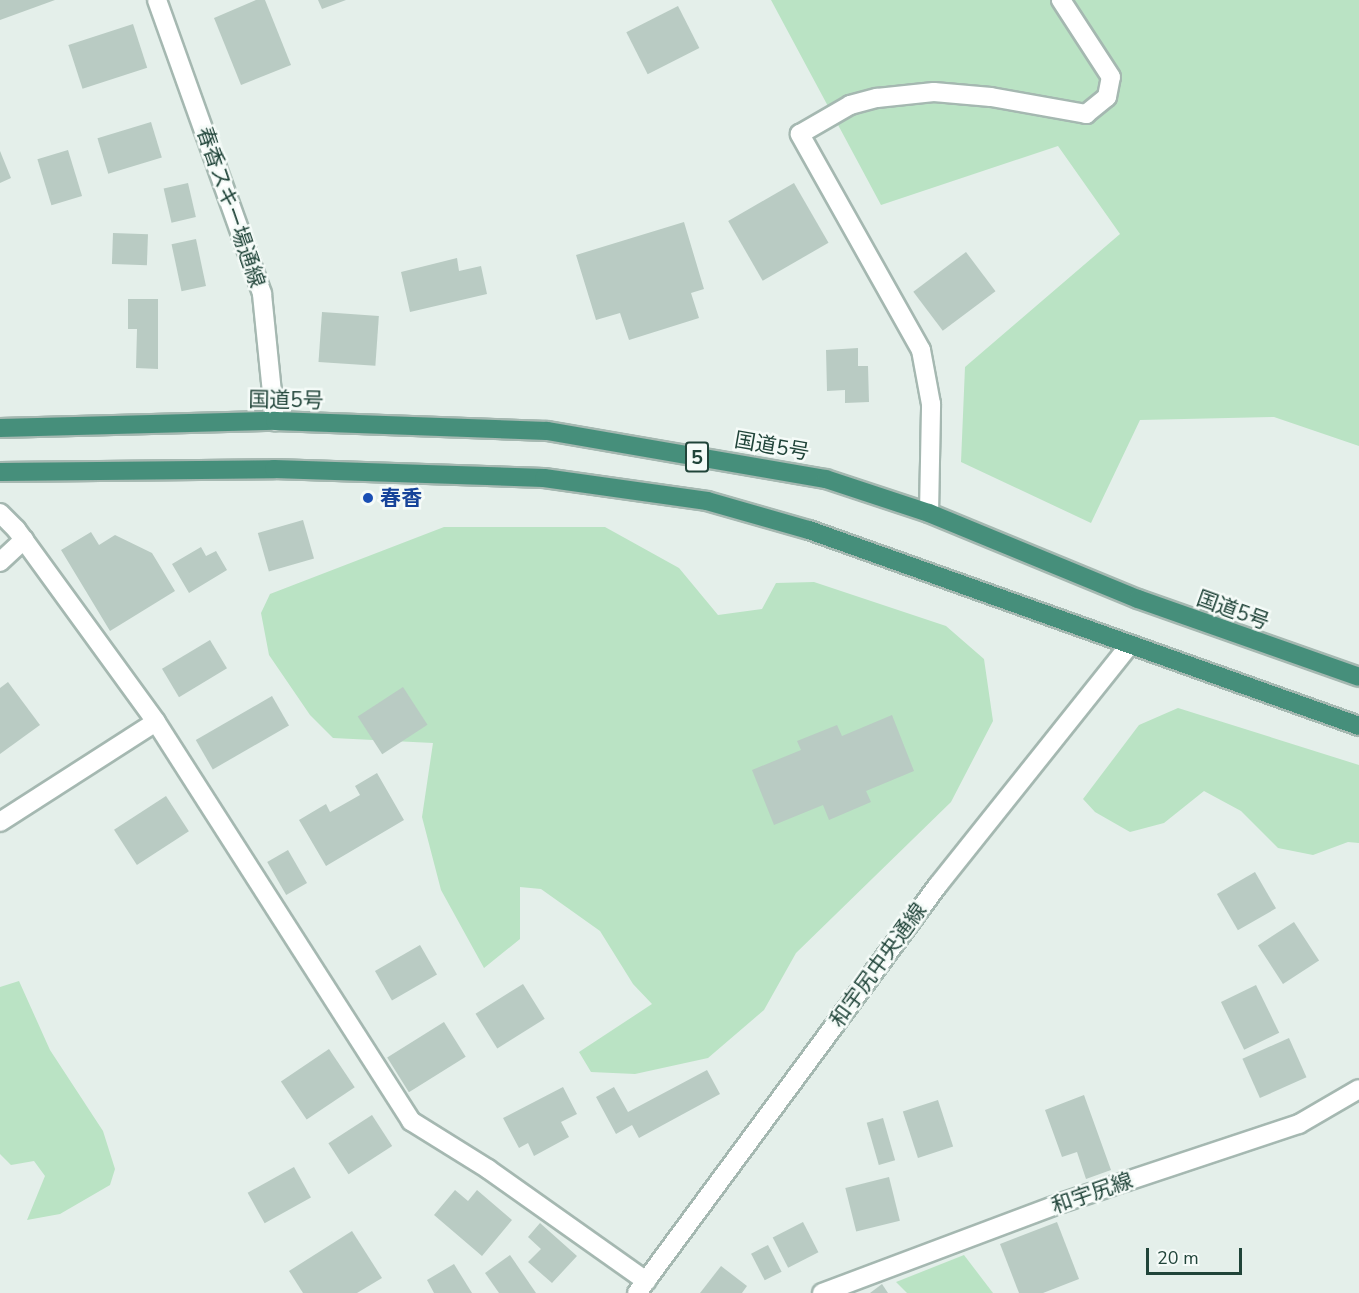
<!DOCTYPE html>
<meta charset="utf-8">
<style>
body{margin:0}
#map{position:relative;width:1359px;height:1293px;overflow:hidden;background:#e4efea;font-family:"Nunito Sans","Noto Sans JP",sans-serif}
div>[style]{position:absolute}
.green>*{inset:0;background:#bae3c4}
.building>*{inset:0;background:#b9cbc3;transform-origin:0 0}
.roads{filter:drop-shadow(2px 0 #a5b8b1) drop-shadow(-2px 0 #a5b8b1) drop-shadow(0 2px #a5b8b1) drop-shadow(0 -2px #a5b8b1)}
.minor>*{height:18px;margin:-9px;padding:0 9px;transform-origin:9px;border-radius:9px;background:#fff}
.tertiary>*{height:18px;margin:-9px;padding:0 9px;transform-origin:9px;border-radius:9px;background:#fff}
.trunk>*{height:18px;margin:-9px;padding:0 9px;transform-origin:9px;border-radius:9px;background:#468f7b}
.dots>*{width:16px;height:16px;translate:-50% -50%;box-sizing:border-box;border:3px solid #f5fbf8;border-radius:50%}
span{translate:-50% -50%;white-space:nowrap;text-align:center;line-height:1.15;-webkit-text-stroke:5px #f5fbf8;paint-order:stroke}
.shield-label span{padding:2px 4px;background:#f5fbf8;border:2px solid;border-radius:4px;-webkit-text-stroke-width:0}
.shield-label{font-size:20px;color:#204439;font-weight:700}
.street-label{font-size:21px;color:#204439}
.transit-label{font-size:21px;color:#164399;font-weight:700}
.left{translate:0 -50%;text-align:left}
.scale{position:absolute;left:1146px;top:1248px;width:96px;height:27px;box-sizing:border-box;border:3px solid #204439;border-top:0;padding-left:8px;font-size:18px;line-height:21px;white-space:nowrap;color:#204439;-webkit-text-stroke:4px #f5fbf8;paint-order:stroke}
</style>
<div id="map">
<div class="green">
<div style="clip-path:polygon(771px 0,1359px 0,1359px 446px,1274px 417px,1140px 420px,1091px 523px,961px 462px,965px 367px,1120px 234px,1058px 146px,881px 205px)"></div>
<div style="clip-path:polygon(444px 527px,605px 527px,679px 568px,718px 615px,762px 609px,776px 583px,814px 582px,946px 626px,984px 659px,993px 721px,951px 802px,796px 953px,764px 1010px,708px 1058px,635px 1074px,591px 1072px,579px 1052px,652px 1004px,633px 984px,600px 931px,541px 889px,520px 887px,520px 939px,484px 968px,441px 890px,422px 817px,433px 743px,333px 738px,310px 715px,269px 655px,261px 613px,270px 594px)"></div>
<div style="clip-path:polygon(1178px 708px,1359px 765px,1359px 843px,1348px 842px,1313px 855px,1278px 848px,1241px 811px,1204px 791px,1164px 823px,1130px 832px,1095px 812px,1083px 799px,1139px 725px)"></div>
<div style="clip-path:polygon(19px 981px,50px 1050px,103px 1131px,115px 1169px,110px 1185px,60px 1214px,27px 1220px,45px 1176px,34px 1161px,11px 1165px,0 1154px,0 987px)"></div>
<div style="clip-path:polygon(964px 1255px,993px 1293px,907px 1293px,896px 1282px)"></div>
</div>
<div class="building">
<div style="clip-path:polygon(0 0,55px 0,0 20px)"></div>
<div style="clip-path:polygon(256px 0,265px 0,291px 65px,241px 85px,214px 18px)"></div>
<div style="clip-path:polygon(318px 0,346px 0,322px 9px)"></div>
<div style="left:678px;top:6px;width:47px;height:58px;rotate:63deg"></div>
<div style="left:133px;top:24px;width:46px;height:68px;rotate:72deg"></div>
<div style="left:151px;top:122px;width:37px;height:56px;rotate:73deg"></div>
<div style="left:68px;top:150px;width:48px;height:32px;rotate:73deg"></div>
<div style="clip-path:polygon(0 151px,11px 178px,0 183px)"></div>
<div style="left:188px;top:183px;width:35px;height:25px;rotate:77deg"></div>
<div style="left:794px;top:183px;width:69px;height:76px;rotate:60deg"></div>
<div style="clip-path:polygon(684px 222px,704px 289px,691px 293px,699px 318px,629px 340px,620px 313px,596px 320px,576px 255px)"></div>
<div style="left:113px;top:233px;width:35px;height:31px;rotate:2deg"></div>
<div style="left:196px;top:239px;width:48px;height:25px;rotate:78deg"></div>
<div style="left:966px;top:252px;width:49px;height:66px;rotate:53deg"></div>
<div style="clip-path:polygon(457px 258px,459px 271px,481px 266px,487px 294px,410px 312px,401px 272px)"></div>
<div style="clip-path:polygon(128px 299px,158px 299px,158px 369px,136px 368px,137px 329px,128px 329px)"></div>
<div style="left:322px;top:312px;width:57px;height:50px;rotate:4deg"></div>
<div style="clip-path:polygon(858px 348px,858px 366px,868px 366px,869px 402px,845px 403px,845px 390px,827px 391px,826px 350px)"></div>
<div style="left:303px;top:520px;width:40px;height:47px;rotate:74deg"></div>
<div style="clip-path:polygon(91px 532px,99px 545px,115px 535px,152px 553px,175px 591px,110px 631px,61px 550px)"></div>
<div style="clip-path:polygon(201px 547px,206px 556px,216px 551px,227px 570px,189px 593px,172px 564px)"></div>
<div style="left:210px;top:640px;width:33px;height:56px;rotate:59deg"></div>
<div style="clip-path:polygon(8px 682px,40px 725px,0 754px,0 688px)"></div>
<div style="left:403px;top:687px;width:45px;height:54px;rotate:57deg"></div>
<div style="left:272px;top:696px;width:34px;height:88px;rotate:60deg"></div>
<div style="clip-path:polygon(892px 715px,914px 771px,866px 791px,871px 802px,829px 820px,823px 805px,774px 825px,752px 770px,801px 750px,797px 741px,837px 725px,842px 736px)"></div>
<div style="clip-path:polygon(377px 773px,404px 820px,326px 866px,299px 820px,326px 804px,330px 812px,360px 795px,355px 786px)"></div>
<div style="left:166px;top:796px;width:42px;height:62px;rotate:57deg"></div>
<div style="left:288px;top:850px;width:38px;height:24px;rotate:60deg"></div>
<div style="left:1255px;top:872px;width:42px;height:44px;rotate:60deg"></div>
<div style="left:1294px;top:922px;width:46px;height:43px;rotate:57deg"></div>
<div style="left:420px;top:945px;width:34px;height:52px;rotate:60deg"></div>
<div style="left:523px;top:984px;width:41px;height:56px;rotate:58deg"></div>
<div style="left:1256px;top:985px;width:53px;height:39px;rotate:64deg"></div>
<div style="left:444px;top:1022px;width:41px;height:67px;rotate:58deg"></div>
<div style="left:1289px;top:1038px;width:43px;height:51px;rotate:66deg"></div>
<div style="left:329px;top:1049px;width:46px;height:58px;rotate:56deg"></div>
<div style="clip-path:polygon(707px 1070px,720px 1094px,639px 1138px,632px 1125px,616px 1134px,596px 1097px,614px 1087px,628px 1112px)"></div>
<div style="clip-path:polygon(563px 1087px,577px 1114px,561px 1122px,569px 1137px,534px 1156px,528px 1143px,519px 1148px,503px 1118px)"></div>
<div style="clip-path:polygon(1084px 1095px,1111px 1170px,1086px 1179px,1077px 1152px,1062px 1157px,1045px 1110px)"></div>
<div style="left:938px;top:1100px;width:49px;height:37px;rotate:72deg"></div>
<div style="left:372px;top:1115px;width:37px;height:52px;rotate:57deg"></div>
<div style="left:883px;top:1118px;width:44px;height:17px;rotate:74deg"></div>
<div style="left:294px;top:1167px;width:35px;height:53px;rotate:61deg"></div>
<div style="left:889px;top:1177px;width:45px;height:45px;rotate:76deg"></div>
<div style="clip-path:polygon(455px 1190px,468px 1201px,477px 1190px,512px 1220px,482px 1256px,434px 1215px)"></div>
<div style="left:803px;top:1222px;width:34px;height:34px;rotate:63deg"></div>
<div style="clip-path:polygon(1057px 1222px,1079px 1279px,1043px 1293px,1019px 1293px,1000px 1244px)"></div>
<div style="clip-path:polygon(540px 1223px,577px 1256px,552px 1283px,528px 1262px,541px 1249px,528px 1237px)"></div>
<div style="clip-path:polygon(352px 1231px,382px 1278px,357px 1293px,303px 1293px,289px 1271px)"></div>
<div style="left:768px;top:1245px;width:30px;height:19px;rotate:63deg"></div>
<div style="clip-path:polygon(510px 1255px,536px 1293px,499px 1293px,485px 1273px)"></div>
<div style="clip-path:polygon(454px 1264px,472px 1293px,434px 1293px,427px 1280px)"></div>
<div style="clip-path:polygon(721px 1266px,747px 1286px,742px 1293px,700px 1293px)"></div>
<div style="clip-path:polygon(882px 1284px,888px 1293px,870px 1293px)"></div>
</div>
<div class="roads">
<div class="minor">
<div style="left:157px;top:0;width:312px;rotate:70.3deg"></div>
<div style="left:262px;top:294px;width:128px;rotate:84.2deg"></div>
<div style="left:0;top:513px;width:23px;rotate:45deg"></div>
<div style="left:16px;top:529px;width:238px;rotate:54deg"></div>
<div style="left:156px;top:722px;width:474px;rotate:57.4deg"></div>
<div style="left:411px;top:1121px;width:91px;rotate:31.9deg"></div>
<div style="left:488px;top:1169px;width:194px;rotate:35.3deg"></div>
<div style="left:929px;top:513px;width:109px;rotate:-88.9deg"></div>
<div style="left:931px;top:404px;width:55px;rotate:-100.5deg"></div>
<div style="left:921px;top:350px;width:248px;rotate:-119.3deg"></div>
<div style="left:800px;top:134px;width:58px;rotate:-30.1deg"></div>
<div style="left:850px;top:105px;width:28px;rotate:-15deg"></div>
<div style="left:877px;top:98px;width:57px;rotate:-6deg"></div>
<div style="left:934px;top:92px;width:57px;rotate:5deg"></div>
<div style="left:991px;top:97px;width:97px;rotate:10.1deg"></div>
<div style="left:1086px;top:114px;width:27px;rotate:-39deg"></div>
<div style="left:1107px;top:97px;width:20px;rotate:-79deg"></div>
<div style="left:1111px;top:77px;width:92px;rotate:-123deg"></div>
<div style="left:0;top:562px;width:33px;rotate:-43deg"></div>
<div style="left:0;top:822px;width:185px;rotate:-32.7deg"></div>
<div style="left:822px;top:1293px;width:255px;rotate:-20.6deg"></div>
<div style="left:1061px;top:1203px;width:251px;rotate:-18.4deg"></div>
<div style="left:1299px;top:1124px;width:69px;rotate:-30.3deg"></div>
</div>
<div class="tertiary">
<div style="left:637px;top:1293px;width:507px;rotate:-53.58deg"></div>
<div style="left:938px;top:885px;width:306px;rotate:-51.4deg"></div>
</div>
<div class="trunk">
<div style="left:0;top:428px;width:275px;rotate:-1.5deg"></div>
<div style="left:275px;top:421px;width:272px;rotate:2.1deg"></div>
<div style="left:547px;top:431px;width:283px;rotate:9.8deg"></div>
<div style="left:826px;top:479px;width:108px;rotate:18.3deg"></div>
<div style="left:929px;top:513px;width:226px;rotate:22.4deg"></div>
<div style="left:1138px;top:599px;width:234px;rotate:19.4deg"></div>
<div style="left:0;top:472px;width:274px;rotate:-0.6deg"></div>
<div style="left:274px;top:469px;width:270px;rotate:1.9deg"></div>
<div style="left:544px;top:478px;width:165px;rotate:8deg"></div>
<div style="left:707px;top:501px;width:106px;rotate:15.9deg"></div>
<div style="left:809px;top:530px;width:584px;rotate:19.61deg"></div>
</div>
</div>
<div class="dots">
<div style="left:368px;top:498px;background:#1a4fb4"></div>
</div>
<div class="shield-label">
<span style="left:697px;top:457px">5</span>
</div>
<div class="street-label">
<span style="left:231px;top:207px;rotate:71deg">春香スキー場通線</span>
<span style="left:286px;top:400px;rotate:1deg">国道5号</span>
<span style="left:772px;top:446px;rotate:10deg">国道5号</span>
<span style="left:1233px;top:610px;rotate:20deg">国道5号</span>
<span style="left:878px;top:965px;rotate:-54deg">和宇尻中央通線</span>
<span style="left:1092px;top:1193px;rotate:-19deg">和宇尻線</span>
</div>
<div class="transit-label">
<span class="left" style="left:380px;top:498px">春香</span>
</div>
<div class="scale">20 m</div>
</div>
